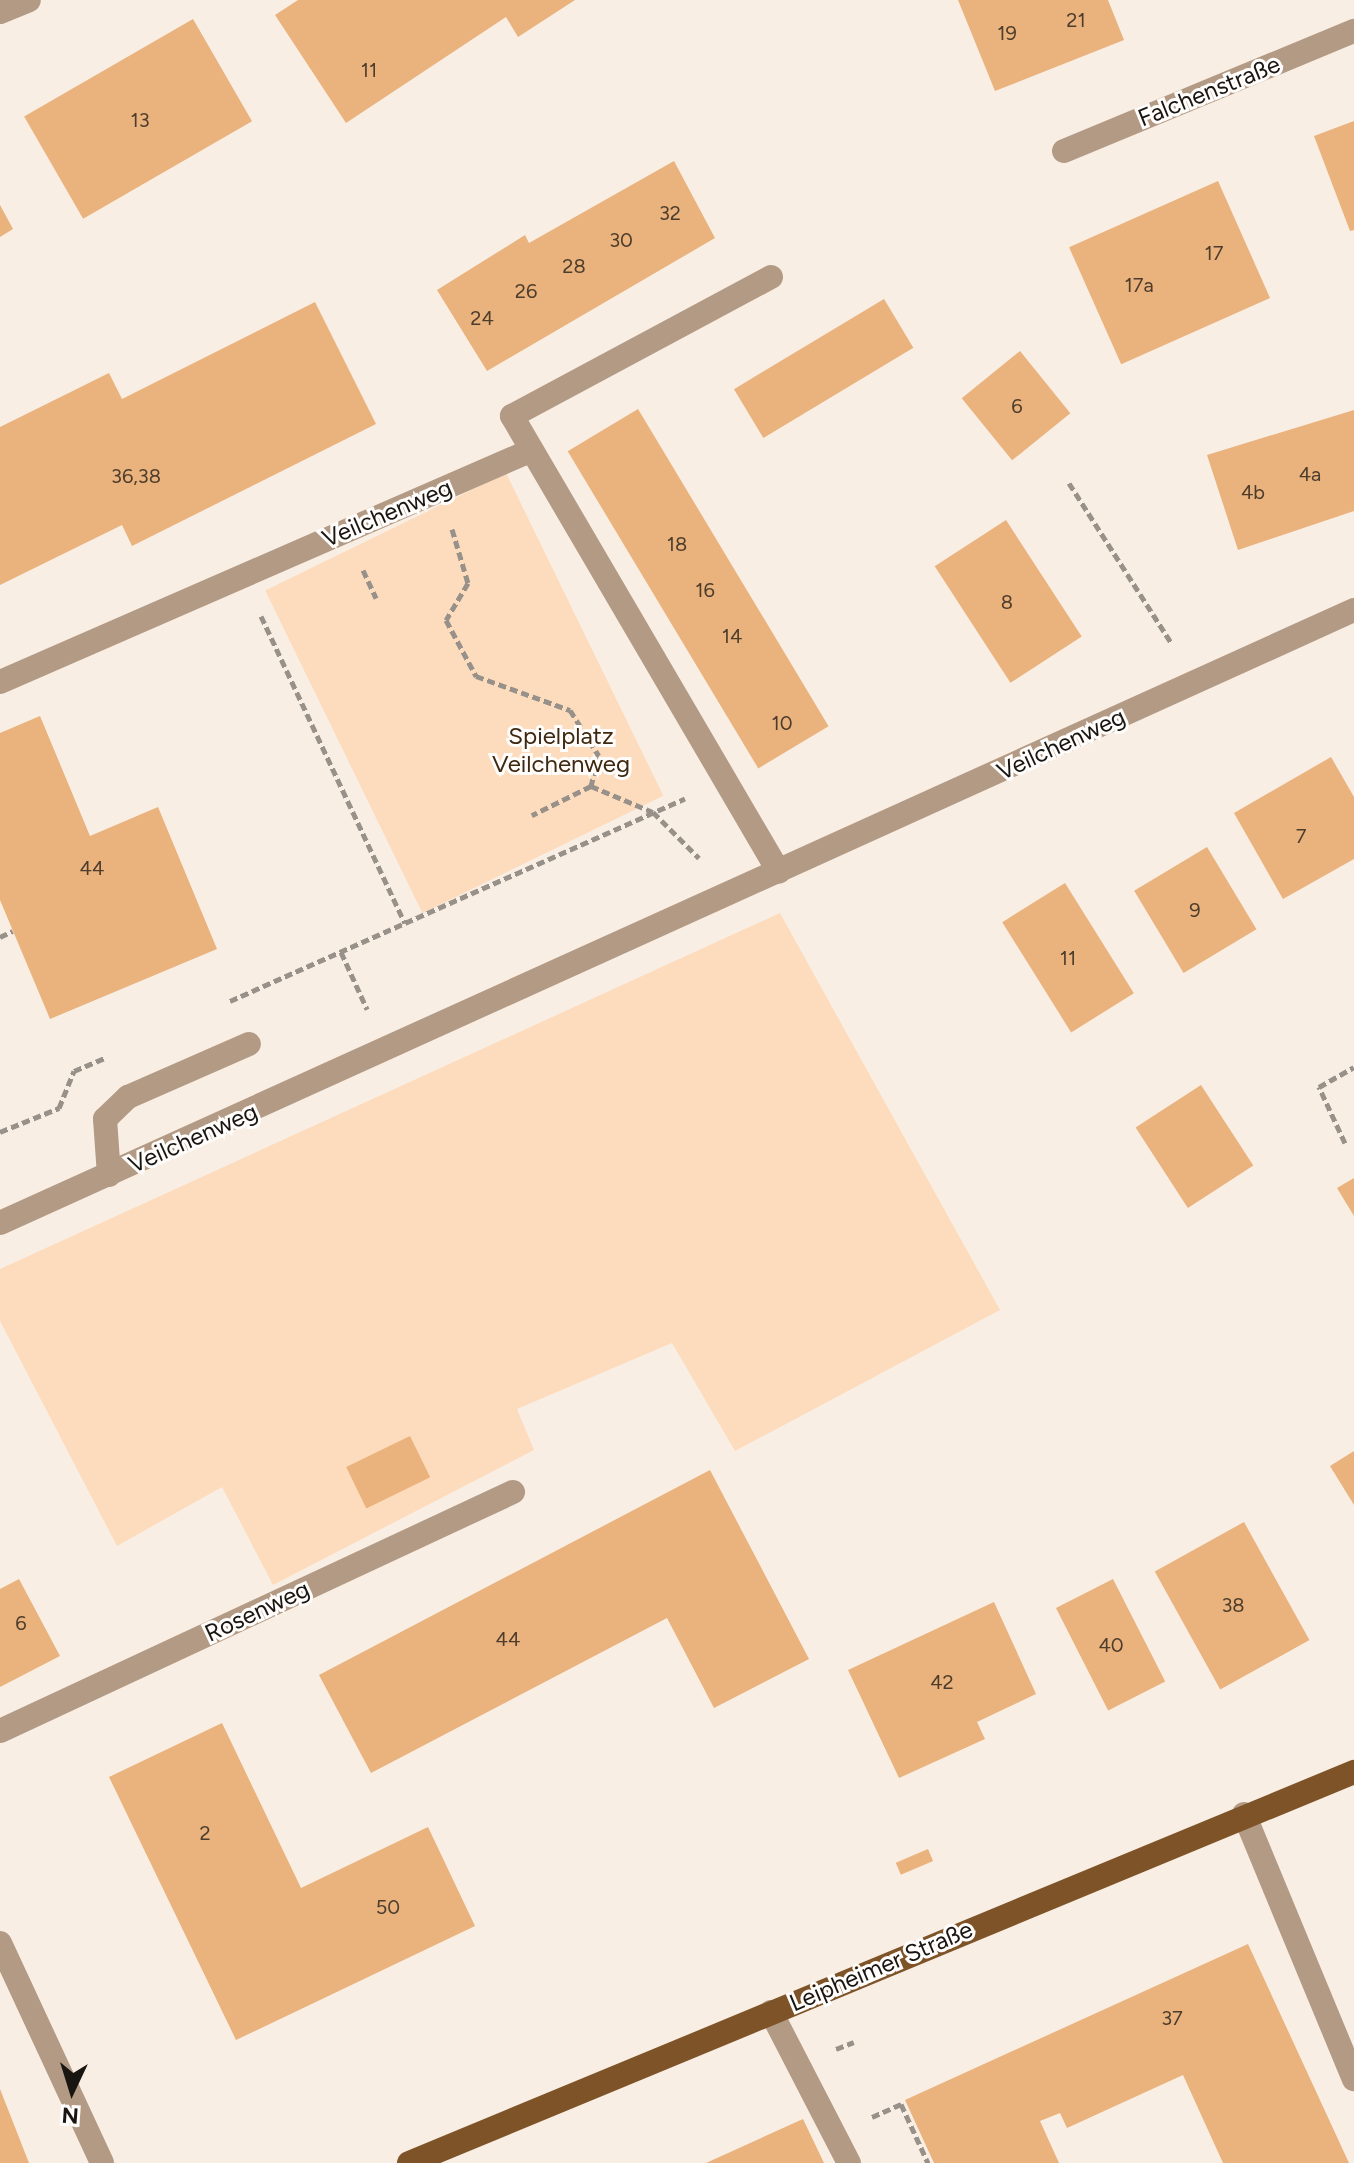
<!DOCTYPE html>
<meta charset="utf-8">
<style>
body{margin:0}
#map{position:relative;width:1354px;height:2163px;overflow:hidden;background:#f9eee4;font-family:Figtree,sans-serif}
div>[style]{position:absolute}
.green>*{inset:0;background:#fddcbe;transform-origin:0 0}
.building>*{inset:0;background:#eab27c;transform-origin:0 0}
.path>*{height:5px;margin-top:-2.5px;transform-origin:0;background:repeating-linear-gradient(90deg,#98918a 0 8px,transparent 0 12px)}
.minor>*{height:24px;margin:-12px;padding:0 12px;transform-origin:12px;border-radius:12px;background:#b39a84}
.major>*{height:24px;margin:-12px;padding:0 12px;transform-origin:12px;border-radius:12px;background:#7d5327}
span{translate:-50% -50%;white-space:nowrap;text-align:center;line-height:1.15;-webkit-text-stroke:6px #fffdfb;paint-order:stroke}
.number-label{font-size:20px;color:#4d3d2c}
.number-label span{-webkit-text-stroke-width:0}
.street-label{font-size:24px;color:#191612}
.park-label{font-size:24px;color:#3f2810}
.north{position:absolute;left:32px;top:2051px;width:80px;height:80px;-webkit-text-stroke:6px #fffdfb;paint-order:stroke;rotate:184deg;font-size:22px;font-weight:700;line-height:32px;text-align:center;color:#191612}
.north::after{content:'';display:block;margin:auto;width:28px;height:36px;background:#191612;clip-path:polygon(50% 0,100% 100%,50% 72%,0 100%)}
</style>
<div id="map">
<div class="green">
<div style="left:506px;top:473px;width:359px;height:268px;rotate:64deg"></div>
<div style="clip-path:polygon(780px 913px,1000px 1310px,735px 1451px,672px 1343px,517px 1409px,534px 1450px,273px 1585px,222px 1487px,117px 1546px,0 1321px,0 1269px)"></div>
</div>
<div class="building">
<div style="clip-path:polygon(298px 0,575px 0,518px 37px,506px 17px,346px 123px,275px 15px)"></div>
<div style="clip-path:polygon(958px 0,1108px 0,1124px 40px,995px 91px)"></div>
<div style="left:193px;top:19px;width:118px;height:195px;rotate:60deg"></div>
<div style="clip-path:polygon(1354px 121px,1354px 230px,1350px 231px,1314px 136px)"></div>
<div style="clip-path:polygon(674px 161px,715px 238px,487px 371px,437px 290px,525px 235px,529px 243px)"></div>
<div style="left:1218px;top:181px;width:128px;height:163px;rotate:66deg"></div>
<div style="clip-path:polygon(0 205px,13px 229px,0 237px)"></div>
<div style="left:884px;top:299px;width:57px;height:175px;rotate:59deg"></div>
<div style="clip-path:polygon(315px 302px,376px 424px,132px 546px,122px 525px,0 585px,0 427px,109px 373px,122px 399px)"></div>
<div style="left:1020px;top:351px;width:80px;height:75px;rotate:51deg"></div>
<div style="left:638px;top:409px;width:370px;height:82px;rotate:59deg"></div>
<div style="clip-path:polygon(1354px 410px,1354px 511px,1238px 550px,1207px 455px)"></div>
<div style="left:1006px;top:520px;width:139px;height:85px;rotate:57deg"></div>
<div style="clip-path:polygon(40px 716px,90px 836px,158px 807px,217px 949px,50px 1019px,0 900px,0 733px)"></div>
<div style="clip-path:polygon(1331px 757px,1354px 797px,1354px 859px,1283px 899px,1234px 813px)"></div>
<div style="left:1207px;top:847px;width:96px;height:85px;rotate:59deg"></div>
<div style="left:1065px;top:883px;width:130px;height:74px;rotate:58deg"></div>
<div style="left:1201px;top:1085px;width:96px;height:78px;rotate:57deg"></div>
<div style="clip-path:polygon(1354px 1178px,1354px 1216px,1337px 1188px)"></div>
<div style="left:410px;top:1436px;width:46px;height:71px;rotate:64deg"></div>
<div style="clip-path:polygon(1354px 1451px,1354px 1505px,1330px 1466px)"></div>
<div style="clip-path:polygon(710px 1470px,809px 1659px,714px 1708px,667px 1618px,371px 1773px,319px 1675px)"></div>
<div style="left:1244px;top:1522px;width:135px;height:102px;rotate:61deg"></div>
<div style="clip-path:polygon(19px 1579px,60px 1656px,0 1687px,0 1589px)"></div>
<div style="left:1113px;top:1579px;width:115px;height:64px;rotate:63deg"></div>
<div style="clip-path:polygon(994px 1602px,1036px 1694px,977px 1722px,985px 1739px,899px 1778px,848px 1670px)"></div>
<div style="clip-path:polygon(222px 1723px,301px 1888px,428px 1827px,475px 1926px,236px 2040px,109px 1777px)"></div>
<div style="left:928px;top:1849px;width:13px;height:35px;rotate:67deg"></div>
<div style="clip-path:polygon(1248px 1944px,1349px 2163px,1223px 2163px,1183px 2075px,1067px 2128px,1060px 2113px,1040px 2121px,1059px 2163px,934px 2163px,905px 2100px)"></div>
<div style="clip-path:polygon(0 2089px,29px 2163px,0 2163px)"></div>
<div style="clip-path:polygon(803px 2119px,824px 2163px,706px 2163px)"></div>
</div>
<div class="path">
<div style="left:1069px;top:483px;width:191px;rotate:57.4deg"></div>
<div style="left:452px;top:529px;width:56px;rotate:73.5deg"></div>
<div style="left:468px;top:583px;width:43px;rotate:120.7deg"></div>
<div style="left:446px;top:620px;width:64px;rotate:61.8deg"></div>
<div style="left:476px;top:676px;width:100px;rotate:19.9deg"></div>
<div style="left:570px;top:710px;width:54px;rotate:57.8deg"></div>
<div style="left:599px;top:756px;width:31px;rotate:105deg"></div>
<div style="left:591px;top:786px;width:66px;rotate:153.8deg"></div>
<div style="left:363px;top:570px;width:31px;rotate:65deg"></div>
<div style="left:261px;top:616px;width:339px;rotate:64.9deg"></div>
<div style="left:591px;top:786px;width:67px;rotate:22.8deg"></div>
<div style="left:653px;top:812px;width:65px;rotate:45deg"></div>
<div style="left:0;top:937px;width:14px;rotate:-25deg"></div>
<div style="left:341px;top:952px;width:63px;rotate:65.5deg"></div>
<div style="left:230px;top:1001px;width:498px;rotate:-24deg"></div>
<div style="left:0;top:1132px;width:64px;rotate:-22.1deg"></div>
<div style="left:59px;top:1108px;width:40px;rotate:-68deg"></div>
<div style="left:74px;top:1071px;width:33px;rotate:-23deg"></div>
<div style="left:1345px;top:1143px;width:62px;rotate:-114.9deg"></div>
<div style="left:1319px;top:1087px;width:40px;rotate:-29.7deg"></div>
<div style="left:836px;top:2049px;width:19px;rotate:-21deg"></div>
<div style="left:872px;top:2117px;width:32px;rotate:-24deg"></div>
<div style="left:901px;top:2104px;width:65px;rotate:65.4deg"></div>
</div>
<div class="minor">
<div style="left:0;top:12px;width:31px;rotate:-22deg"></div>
<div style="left:1064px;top:151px;width:314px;rotate:-22.5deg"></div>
<div style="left:771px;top:277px;width:294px;rotate:151.8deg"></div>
<div style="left:512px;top:416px;width:528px;rotate:59.65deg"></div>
<div style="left:0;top:682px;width:580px;rotate:-23.56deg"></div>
<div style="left:109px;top:1175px;width:56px;rotate:-94.1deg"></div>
<div style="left:105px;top:1119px;width:32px;rotate:-44deg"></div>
<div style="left:128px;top:1097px;width:132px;rotate:-23.7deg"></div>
<div style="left:0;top:1223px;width:1486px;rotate:-24.36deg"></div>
<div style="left:0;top:1731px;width:566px;rotate:-24.98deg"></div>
<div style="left:1244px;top:1814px;width:287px;rotate:67.5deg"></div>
<div style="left:0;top:1943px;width:242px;rotate:65.1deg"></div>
<div style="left:771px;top:2012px;width:170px;rotate:62.7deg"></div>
</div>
<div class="major">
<div style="left:409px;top:2163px;width:1023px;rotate:-22.48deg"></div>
</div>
<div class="number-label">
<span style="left:1076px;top:20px">21</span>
<span style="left:1007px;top:33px">19</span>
<span style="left:369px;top:70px">11</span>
<span style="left:140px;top:120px">13</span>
<span style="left:670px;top:213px">32</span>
<span style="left:621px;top:240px">30</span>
<span style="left:1214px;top:253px">17</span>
<span style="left:574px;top:266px">28</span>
<span style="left:1139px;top:285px">17a</span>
<span style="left:526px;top:291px">26</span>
<span style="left:482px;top:318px">24</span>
<span style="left:1017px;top:406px">6</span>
<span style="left:1310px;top:474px">4a</span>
<span style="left:136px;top:476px">36,38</span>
<span style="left:1253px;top:492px">4b</span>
<span style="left:677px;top:544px">18</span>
<span style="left:705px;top:590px">16</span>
<span style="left:1007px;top:602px">8</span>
<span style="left:732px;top:636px">14</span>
<span style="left:782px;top:723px">10</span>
<span style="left:1301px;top:836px">7</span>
<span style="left:92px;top:868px">44</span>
<span style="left:1195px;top:910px">9</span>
<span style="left:1068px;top:958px">11</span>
<span style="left:1233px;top:1605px">38</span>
<span style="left:21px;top:1623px">6</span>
<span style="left:508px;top:1639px">44</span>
<span style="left:1111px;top:1645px">40</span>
<span style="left:942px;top:1682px">42</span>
<span style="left:205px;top:1833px">2</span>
<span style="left:388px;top:1907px">50</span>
<span style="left:1172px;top:2018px">37</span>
</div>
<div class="street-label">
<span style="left:1209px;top:91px;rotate:-22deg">Falchenstraße</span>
<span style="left:387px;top:513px;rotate:-23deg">Veilchenweg</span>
<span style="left:1061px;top:744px;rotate:-25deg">Veilchenweg</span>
<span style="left:193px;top:1138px;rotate:-24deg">Veilchenweg</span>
<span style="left:257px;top:1611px;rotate:-25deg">Rosenweg</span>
<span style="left:881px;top:1966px;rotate:-23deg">Leipheimer Straße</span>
</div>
<div class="park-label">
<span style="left:561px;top:750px">Spielplatz<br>Veilchenweg</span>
</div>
<div class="north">N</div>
</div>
